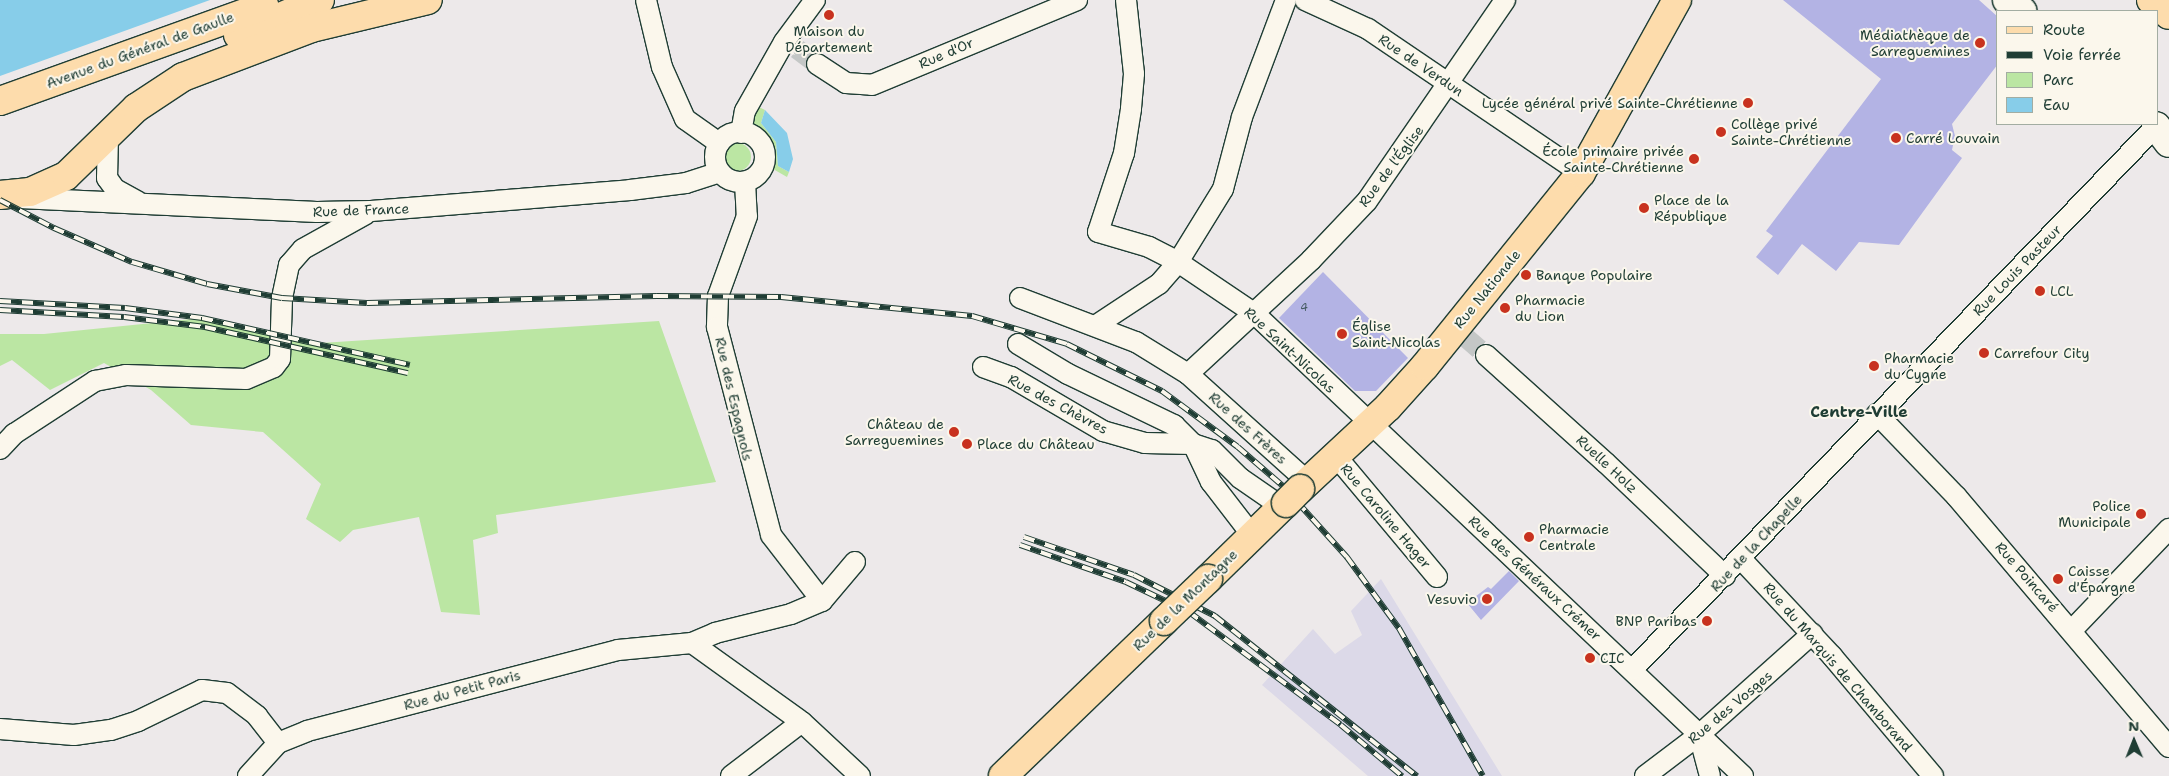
<!DOCTYPE html>
<meta charset="utf-8">
<style>
body{margin:0}
#map{position:relative;width:2169px;height:776px;overflow:hidden;background:#ede9ea;font-family:"Shantell Sans",sans-serif}
div>[style]{position:absolute}
.built>*{inset:0;background:#dcd9e8}
.green>*{inset:0;background:#bbe6a3}
.round{border-radius:50%}
.water>*{inset:0;background:#87cde9}
.building>*{inset:0;background:#b3b3e4}
.street-tunnel>*{height:20px;margin-top:-10px;transform-origin:0;background:repeating-linear-gradient(90deg,#c4c7c6 0 20px,transparent 0 30px)}
.roads{filter:drop-shadow(1px 0 #1f3d34) drop-shadow(-1px 0 #1f3d34) drop-shadow(0 1px #1f3d34) drop-shadow(0 -1px #1f3d34)}
.street>*{height:20px;margin:-10px;padding:0 10px;transform-origin:10px;border-radius:10px;background:#fbf7ec}
.street>.ring{margin:-10px;padding:0;box-sizing:content-box;background:none;border:20px solid #fbf7ec;border-radius:50%}
.secondary>*{height:28px;margin:-14px;padding:0 14px;transform-origin:14px;border-radius:14px;background:#fbf7ec}
.primary>*{height:28px;margin:-14px;padding:0 14px;transform-origin:14px;border-radius:14px;background:#fddcac}
.rail>*{height:5.5px;margin-top:-2.75px;transform-origin:0;background:repeating-linear-gradient(90deg,#fbf7ec 0 11px,#1f3d34 0 22px);box-sizing:border-box;border-block:1px solid #1f3d34}
.bridges{filter:drop-shadow(1px 0 #1f3d34) drop-shadow(-1px 0 #1f3d34) drop-shadow(0 1px #1f3d34) drop-shadow(0 -1px #1f3d34)}
.primary-bridge>*{height:28px;margin:-14px;padding:0 14px;transform-origin:14px;border-radius:14px;background:#fddcac}
.dots>*{width:14px;height:14px;translate:-50% -50%;box-sizing:border-box;border:2px solid #fbf7ec;border-radius:50%}
span{translate:-50% -50%;white-space:nowrap;text-align:center;line-height:1.15;-webkit-text-stroke:4px #fbf7ec;paint-order:stroke}
.number-label{font-size:11px;color:#445a60}
.number-label span{-webkit-text-stroke-width:0}
.poi-label{font-size:14px;color:#1f3d34}
.right{translate:-100% -50%;text-align:right}
.left{translate:0 -50%;text-align:left}
.street-label{font-size:14px;color:#1f3d34}
.quarter-label{font-size:16px;color:#1f3d34;font-weight:700}
.legend{position:absolute;left:1996px;top:10px;width:162px;height:115px;box-sizing:border-box;background:#fbf7ec;border:1px solid #a3ada2;margin:0;padding:6px 9px;list-style:none;font-size:15px;color:#1f3d34}
.legend li{display:flex;align-items:center;gap:10px;height:25px}
.legend b{width:25px;border:1px solid #a3ada2}
.north{position:absolute;left:2109px;top:716px;width:50px;height:50px;-webkit-text-stroke:4px #fbf7ec;paint-order:stroke;rotate:359deg;font-size:14px;font-weight:700;line-height:20px;text-align:center;color:#1f3d34}
.north::after{content:'';display:block;margin:auto;width:18px;height:22px;background:#1f3d34;clip-path:polygon(50% 0,100% 100%,50% 72%,0 100%)}
</style>
<div id="map">
<div class="built">
<div style="clip-path:polygon(1381px 579px,1502px 776px,1368px 776px,1262px 685px,1313px 629px,1335px 654px,1362px 635px,1351px 611px)"></div>
</div>
<div class="green">
<div style="clip-path:polygon(757px 106px,765px 110px,761px 123px,776px 142px,778px 166px,789px 172px,787px 177px,773px 169px,771px 146px,752px 124px,751px 113px)"></div>
<div class="round" style="left:723px;top:143px;width:28px;height:28px"></div>
<div style="clip-path:polygon(202px 318px,321px 343px,659px 321px,716px 482px,496px 515px,498px 533px,473px 540px,480px 615px,441px 612px,419px 517px,353px 530px,340px 542px,306px 519px,321px 484px,263px 432px,191px 425px,151px 390px,104px 363px,50px 390px,12px 360px,0 366px,0 334px,44px 334px)"></div>
</div>
<div class="water">
<div style="clip-path:polygon(0 0,210px 0,0 76px)"></div>
<div style="clip-path:polygon(765px 110px,787px 133px,793px 159px,789px 172px,778px 166px,776px 142px,761px 123px)"></div>
</div>
<div class="building">
<div style="clip-path:polygon(1783px 0,1979px 0,1998px 17px,1998px 64px,1952px 124px,1955px 136px,1952px 150px,1962px 158px,1899px 245px,1859px 242px,1836px 271px,1802px 244px,1778px 275px,1756px 257px,1773px 236px,1766px 231px,1881px 79px)"></div>
<div style="clip-path:polygon(1323px 272px,1408px 358px,1376px 391px,1355px 391px,1279px 318px)"></div>
<div style="clip-path:polygon(1509px 571px,1519px 581px,1481px 620px,1467px 603px,1488px 587px,1491px 589px)"></div>
</div>
<div class="street-tunnel">
<div style="left:797px;top:49px;width:25px;rotate:37deg"></div>
<div style="left:1464px;top:336px;width:29px;rotate:41deg"></div>
</div>
<div class="roads">
<div class="street">
<div style="left:646px;top:0;width:69px;rotate:76.6deg"></div>
<div style="left:662px;top:67px;width:57px;rotate:66.1deg"></div>
<div style="left:685px;top:119px;width:42px;rotate:35.2deg"></div>
<div style="left:1126px;top:0;width:74px;rotate:83.8deg"></div>
<div style="left:1134px;top:74px;width:35px;rotate:95deg"></div>
<div style="left:1131px;top:109px;width:45px;rotate:99deg"></div>
<div style="left:1124px;top:153px;width:83px;rotate:108.2deg"></div>
<div style="left:1098px;top:232px;width:53px;rotate:16.4deg"></div>
<div style="left:1149px;top:247px;width:33px;rotate:27deg"></div>
<div style="left:1178px;top:262px;width:93px;rotate:34deg"></div>
<div style="left:1255px;top:314px;width:672px;rotate:43.43deg"></div>
<div style="left:1305px;top:0;width:69px;rotate:24.7deg"></div>
<div style="left:1368px;top:29px;width:257px;rotate:34.1deg"></div>
<div style="left:817px;top:64px;width:35px;rotate:33deg"></div>
<div style="left:846px;top:83px;width:26px;rotate:4deg"></div>
<div style="left:872px;top:85px;width:222px;rotate:-22.5deg"></div>
<div class="ring" style="left:715px;top:132px;width:30px;height:30px"></div>
<div style="left:741px;top:133px;width:22px;rotate:-80deg"></div>
<div style="left:745px;top:111px;width:79px;rotate:-60.5deg"></div>
<div style="left:784px;top:42px;width:52px;rotate:-53.6deg"></div>
<div style="left:108px;top:135px;width:43px;rotate:91.3deg"></div>
<div style="left:107px;top:178px;width:14px;rotate:54deg"></div>
<div style="left:115px;top:189px;width:26px;rotate:29deg"></div>
<div style="left:745px;top:182px;width:34px;rotate:87deg"></div>
<div style="left:747px;top:216px;width:85px;rotate:109.9deg"></div>
<div style="left:718px;top:296px;width:31px;rotate:92deg"></div>
<div style="left:717px;top:327px;width:215px;rotate:75.4deg"></div>
<div style="left:771px;top:535px;width:83px;rotate:52.3deg"></div>
<div style="left:19px;top:198px;width:298px;rotate:2.7deg"></div>
<div style="left:317px;top:212px;width:54px;rotate:-1.1deg"></div>
<div style="left:371px;top:211px;width:260px;rotate:-4.6deg"></div>
<div style="left:630px;top:190px;width:56px;rotate:-7.1deg"></div>
<div style="left:686px;top:183px;width:35px;rotate:-18deg"></div>
<div style="left:1020px;top:298px;width:124px;rotate:20.8deg"></div>
<div style="left:1136px;top:342px;width:61px;rotate:31.6deg"></div>
<div style="left:1188px;top:374px;width:161px;rotate:42deg"></div>
<div style="left:1095px;top:326px;width:77px;rotate:-33.3deg"></div>
<div style="left:1159px;top:284px;width:29px;rotate:-49deg"></div>
<div style="left:1178px;top:262px;width:86px;rotate:-58.3deg"></div>
<div style="left:1223px;top:189px;width:74px;rotate:-75.2deg"></div>
<div style="left:1242px;top:117px;width:125px;rotate:-69.4deg"></div>
<div style="left:1018px;top:344px;width:58px;rotate:31deg"></div>
<div style="left:1068px;top:374px;width:118px;rotate:25.7deg"></div>
<div style="left:1174px;top:425px;width:27px;rotate:45deg"></div>
<div style="left:1193px;top:444px;width:42px;rotate:64.7deg"></div>
<div style="left:1211px;top:482px;width:67px;rotate:52.3deg"></div>
<div style="left:1486px;top:355px;width:161px;rotate:42deg"></div>
<div style="left:1606px;top:463px;width:164px;rotate:43.5deg"></div>
<div style="left:983px;top:367px;width:30px;rotate:20deg"></div>
<div style="left:1011px;top:377px;width:107px;rotate:30.4deg"></div>
<div style="left:1103px;top:431px;width:44px;rotate:15.9deg"></div>
<div style="left:1145px;top:443px;width:48px;rotate:1.2deg"></div>
<div style="left:1193px;top:444px;width:20px;rotate:18deg"></div>
<div style="left:1212px;top:450px;width:40px;rotate:45deg"></div>
<div style="left:1240px;top:478px;width:51px;rotate:34.6deg"></div>
<div style="left:1188px;top:374px;width:168px;rotate:-42.8deg"></div>
<div style="left:1311px;top:260px;width:81px;rotate:-46.5deg"></div>
<div style="left:1367px;top:201px;width:244px;rotate:-55.5deg"></div>
<div style="left:1877px;top:414px;width:114px;rotate:46.1deg"></div>
<div style="left:1956px;top:496px;width:329px;rotate:49.7deg"></div>
<div style="left:0;top:449px;width:21px;rotate:-47deg"></div>
<div style="left:14px;top:434px;width:97px;rotate:-33.2deg"></div>
<div style="left:95px;top:381px;width:32px;rotate:-11deg"></div>
<div style="left:126px;top:375px;width:120px;rotate:1.9deg"></div>
<div style="left:246px;top:379px;width:30px;rotate:-23deg"></div>
<div style="left:274px;top:367px;width:10px;rotate:-53deg"></div>
<div style="left:280px;top:359px;width:61px;rotate:-88.1deg"></div>
<div style="left:282px;top:298px;width:34px;rotate:-78deg"></div>
<div style="left:289px;top:265px;width:21px;rotate:-49deg"></div>
<div style="left:303px;top:249px;width:72px;rotate:-29.1deg"></div>
<div style="left:1335px;top:455px;width:159px;rotate:50.1deg"></div>
<div style="left:1741px;top:559px;width:133px;rotate:46.8deg"></div>
<div style="left:1832px;top:656px;width:157px;rotate:49.9deg"></div>
<div style="left:2073px;top:629px;width:139px;rotate:-46.2deg"></div>
<div style="left:692px;top:643px;width:25px;rotate:-23deg"></div>
<div style="left:715px;top:633px;width:78px;rotate:-14deg"></div>
<div style="left:791px;top:614px;width:34px;rotate:-23deg"></div>
<div style="left:822px;top:601px;width:51px;rotate:-49.8deg"></div>
<div style="left:1633px;top:669px;width:754px;rotate:-46.07deg"></div>
<div style="left:0;top:729px;width:74px;rotate:4.6deg"></div>
<div style="left:74px;top:735px;width:37px;rotate:-8deg"></div>
<div style="left:111px;top:730px;width:28px;rotate:-18deg"></div>
<div style="left:138px;top:721px;width:71px;rotate:-25.8deg"></div>
<div style="left:202px;top:690px;width:25px;rotate:7deg"></div>
<div style="left:227px;top:693px;width:38px;rotate:37deg"></div>
<div style="left:257px;top:716px;width:34px;rotate:52deg"></div>
<div style="left:1699px;top:735px;width:42px;rotate:75deg"></div>
<div style="left:248px;top:776px;width:45px;rotate:-47.7deg"></div>
<div style="left:278px;top:743px;width:31px;rotate:-22deg"></div>
<div style="left:307px;top:731px;width:321px;rotate:-14.6deg"></div>
<div style="left:618px;top:650px;width:74px;rotate:-5.4deg"></div>
<div style="left:692px;top:643px;width:135px;rotate:35.7deg"></div>
<div style="left:802px;top:722px;width:79px;rotate:43deg"></div>
<div style="left:731px;top:776px;width:89px;rotate:-37.3deg"></div>
<div style="left:1645px;top:776px;width:68px;rotate:-37.2deg"></div>
<div style="left:1699px;top:735px;width:152px;rotate:-41.8deg"></div>
</div>
<div class="secondary">
<div style="left:2007px;top:0;width:19px;rotate:36deg"></div>
<div style="left:2156px;top:126px;width:21px;rotate:53deg"></div>
</div>
<div class="primary">
<div style="left:2151px;top:0;width:23px;rotate:40deg"></div>
<div style="left:238px;top:35px;width:89px;rotate:-23.1deg"></div>
<div style="left:0;top:101px;width:281px;rotate:-19.8deg"></div>
<div style="left:0;top:195px;width:30px;rotate:-6deg"></div>
<div style="left:30px;top:192px;width:39px;rotate:-24deg"></div>
<div style="left:66px;top:176px;width:98px;rotate:-44.2deg"></div>
<div style="left:136px;top:108px;width:56px;rotate:-33.4deg"></div>
<div style="left:183px;top:77px;width:138px;rotate:-20.8deg"></div>
<div style="left:312px;top:28px;width:119px;rotate:-13.6deg"></div>
<div style="left:1300px;top:489px;width:120px;rotate:-43deg"></div>
<div style="left:1388px;top:407px;width:55px;rotate:-47.9deg"></div>
<div style="left:1425px;top:366px;width:248px;rotate:-51.1deg"></div>
<div style="left:1581px;top:173px;width:198px;rotate:-61deg"></div>
<div style="left:1208px;top:579px;width:109px;rotate:-44.3deg"></div>
<div style="left:1003px;top:776px;width:223px;rotate:-43.9deg"></div>
</div>
</div>
<div class="rail">
<div style="left:0;top:200px;width:61px;rotate:27.4deg"></div>
<div style="left:54px;top:228px;width:85px;rotate:23.6deg"></div>
<div style="left:132px;top:262px;width:78px;rotate:16.3deg"></div>
<div style="left:207px;top:284px;width:76px;rotate:10.6deg"></div>
<div style="left:282px;top:298px;width:85px;rotate:3.4deg"></div>
<div style="left:367px;top:303px;width:290px;rotate:-1.4deg"></div>
<div style="left:657px;top:296px;width:124px;rotate:0.5deg"></div>
<div style="left:781px;top:297px;width:192px;rotate:5.7deg"></div>
<div style="left:972px;top:316px;width:99px;rotate:16.4deg"></div>
<div style="left:1067px;top:344px;width:106px;rotate:26.3deg"></div>
<div style="left:1162px;top:391px;width:94px;rotate:36.4deg"></div>
<div style="left:1238px;top:447px;width:60px;rotate:40.9deg"></div>
<div style="left:1283px;top:486px;width:96px;rotate:48deg"></div>
<div style="left:1347px;top:557px;width:88px;rotate:53.8deg"></div>
<div style="left:1399px;top:628px;width:170px;rotate:60.4deg"></div>
<div style="left:0;top:301px;width:125px;rotate:3.2deg"></div>
<div style="left:125px;top:308px;width:78px;rotate:7.4deg"></div>
<div style="left:202px;top:318px;width:213px;rotate:12.7deg"></div>
<div style="left:0;top:310px;width:124px;rotate:3.2deg"></div>
<div style="left:124px;top:317px;width:82px;rotate:7deg"></div>
<div style="left:205px;top:327px;width:208px;rotate:12.8deg"></div>
<div style="left:1024px;top:537px;width:116px;rotate:19.1deg"></div>
<div style="left:1134px;top:575px;width:91px;rotate:26.8deg"></div>
<div style="left:1215px;top:616px;width:258px;rotate:38.4deg"></div>
<div style="left:1020px;top:545px;width:112px;rotate:19.2deg"></div>
<div style="left:1126px;top:582px;width:70px;rotate:25.5deg"></div>
<div style="left:1189px;top:612px;width:189px;rotate:36.6deg"></div>
<div style="left:1341px;top:725px;width:80px;rotate:39.9deg"></div>
</div>
<div class="bridges">
<div class="primary-bridge">
<div style="left:1286px;top:503px;width:20px;rotate:-45deg"></div>
<div style="left:1164px;top:621px;width:61px;rotate:-43.7deg"></div>
</div>
</div>
<div class="dots">
<div style="left:829px;top:15px;background:#c8321e"></div>
<div style="left:1980px;top:43px;background:#c8321e"></div>
<div style="left:1748px;top:103px;background:#c8321e"></div>
<div style="left:1721px;top:132px;background:#c8321e"></div>
<div style="left:1896px;top:138px;background:#c8321e"></div>
<div style="left:1694px;top:159px;background:#c8321e"></div>
<div style="left:1644px;top:208px;background:#c8321e"></div>
<div style="left:1526px;top:275px;background:#c8321e"></div>
<div style="left:2040px;top:291px;background:#c8321e"></div>
<div style="left:1505px;top:308px;background:#c8321e"></div>
<div style="left:1342px;top:334px;background:#c8321e"></div>
<div style="left:1984px;top:353px;background:#c8321e"></div>
<div style="left:1874px;top:366px;background:#c8321e"></div>
<div style="left:954px;top:432px;background:#c8321e"></div>
<div style="left:967px;top:444px;background:#c8321e"></div>
<div style="left:2141px;top:514px;background:#c8321e"></div>
<div style="left:1529px;top:537px;background:#c8321e"></div>
<div style="left:2058px;top:579px;background:#c8321e"></div>
<div style="left:1487px;top:599px;background:#c8321e"></div>
<div style="left:1707px;top:621px;background:#c8321e"></div>
<div style="left:1590px;top:658px;background:#c8321e"></div>
</div>
<div class="number-label">
<span style="left:1304px;top:308px">4</span>
</div>
<div class="poi-label">
<span style="left:829px;top:39px">Maison du<br>Département</span>
<span class="right" style="left:1970px;top:43px">Médiathèque de<br>Sarreguemines</span>
<span class="right" style="left:1738px;top:103px">Lycée général privé Sainte-Chrétienne</span>
<span class="left" style="left:1731px;top:132px">Collège privé<br>Sainte-Chrétienne</span>
<span class="left" style="left:1906px;top:138px">Carré Louvain</span>
<span class="right" style="left:1684px;top:159px">École primaire privée<br>Sainte-Chrétienne</span>
<span class="left" style="left:1654px;top:208px">Place de la<br>République</span>
<span class="left" style="left:1536px;top:275px">Banque Populaire</span>
<span class="left" style="left:2050px;top:291px">LCL</span>
<span class="left" style="left:1515px;top:308px">Pharmacie<br>du Lion</span>
<span class="left" style="left:1352px;top:334px">Église<br>Saint-Nicolas</span>
<span class="left" style="left:1994px;top:353px">Carrefour City</span>
<span class="left" style="left:1884px;top:366px">Pharmacie<br>du Cygne</span>
<span class="right" style="left:944px;top:432px">Château de<br>Sarreguemines</span>
<span class="left" style="left:977px;top:444px">Place du Château</span>
<span class="right" style="left:2131px;top:514px">Police<br>Municipale</span>
<span class="left" style="left:1539px;top:537px">Pharmacie<br>Centrale</span>
<span class="left" style="left:2068px;top:579px">Caisse<br>d'Épargne</span>
<span class="right" style="left:1477px;top:599px">Vesuvio</span>
<span class="right" style="left:1697px;top:621px">BNP Paribas</span>
<span class="left" style="left:1600px;top:658px">CIC</span>
</div>
<div class="street-label">
<span style="left:140px;top:50px;rotate:-20deg">Avenue du Général de Gaulle</span>
<span style="left:946px;top:53px;rotate:-23deg">Rue d'Or</span>
<span style="left:1421px;top:65px;rotate:34deg">Rue de Verdun</span>
<span style="left:1391px;top:166px;rotate:-53deg">Rue de l'Église</span>
<span style="left:361px;top:210px;rotate:-2deg">Rue de France</span>
<span style="left:2017px;top:270px;rotate:-46deg">Rue Louis Pasteur</span>
<span style="left:1487px;top:289px;rotate:-51deg">Rue Nationale</span>
<span style="left:1290px;top:350px;rotate:43deg">Rue Saint-Nicolas</span>
<span style="left:734px;top:399px;rotate:77deg">Rue des Espagnols</span>
<span style="left:1058px;top:404px;rotate:28deg">Rue des Chèvres</span>
<span style="left:1248px;top:428px;rotate:42deg">Rue des Frères</span>
<span style="left:1607px;top:464px;rotate:43deg">Ruelle Holz</span>
<span style="left:1386px;top:516px;rotate:50deg">Rue Caroline Hager</span>
<span style="left:1756px;top:543px;rotate:-47deg">Rue de la Chapelle</span>
<span style="left:2027px;top:577px;rotate:49deg">Rue Poincaré</span>
<span style="left:1535px;top:578px;rotate:43deg">Rue des Généraux Crémer</span>
<span style="left:1185px;top:600px;rotate:-44deg">Rue de la Montagne</span>
<span style="left:1838px;top:667px;rotate:49deg">Rue du Marquis de Chamborand</span>
<span style="left:462px;top:690px;rotate:-15deg">Rue du Petit Paris</span>
<span style="left:1730px;top:707px;rotate:-40deg">Rue des Vosges</span>
</div>
<div class="quarter-label">
<span style="left:1859px;top:412px">Centre-Ville</span>
</div>
<ul class="legend">
<li><b style="height:6px;background:#fddcac"></b>Route</li>
<li><b style="height:6px;background:#1f3d34"></b>Voie ferrée</li>
<li><b style="height:14px;background:#bbe6a3"></b>Parc</li>
<li><b style="height:14px;background:#87cde9"></b>Eau</li>
</ul>
<div class="north">N</div>
</div>
